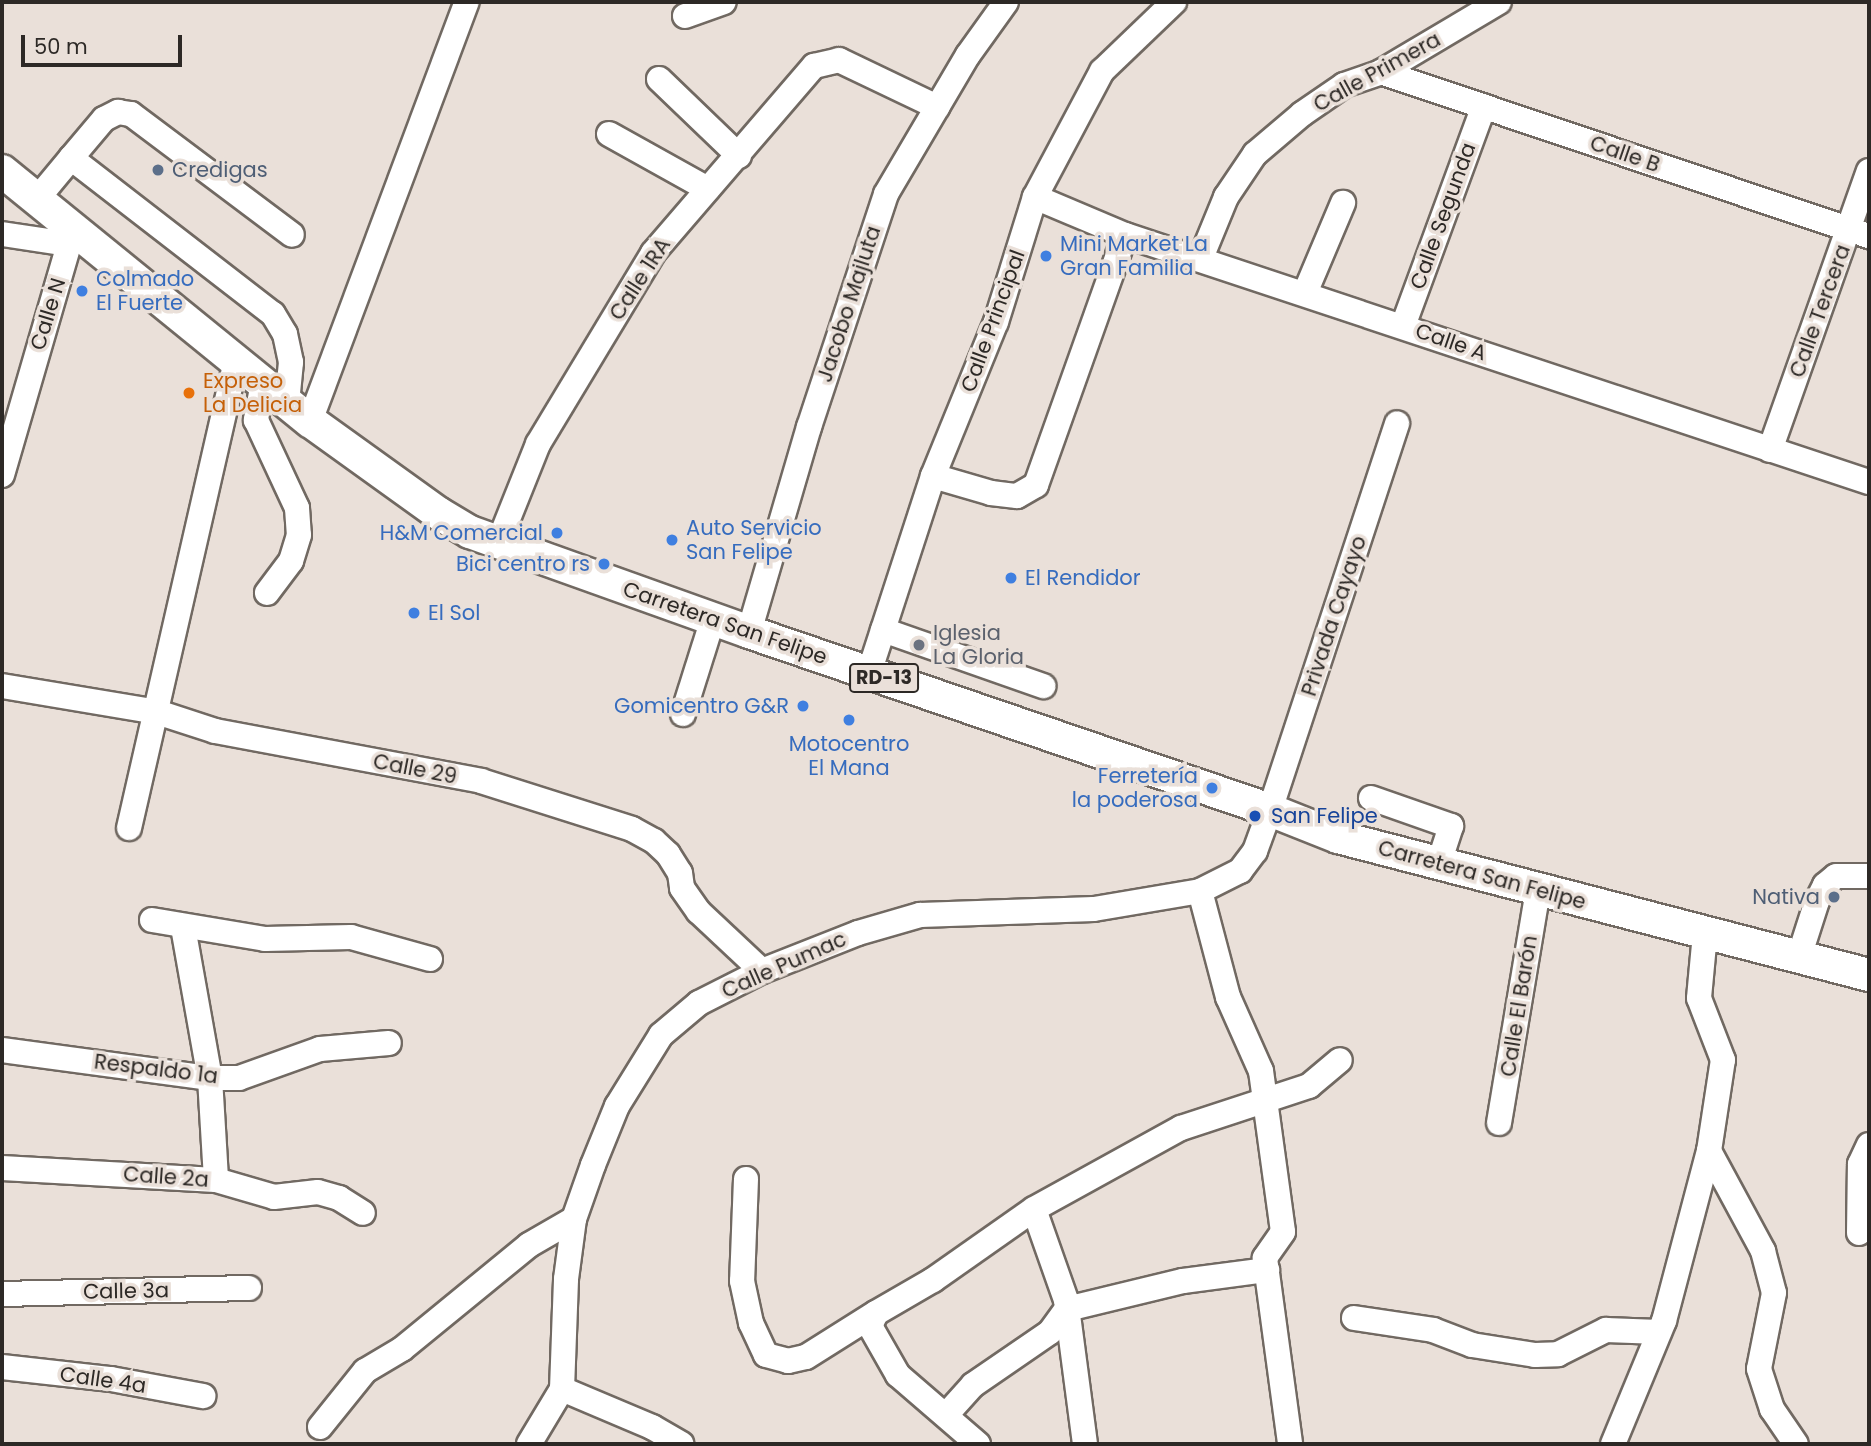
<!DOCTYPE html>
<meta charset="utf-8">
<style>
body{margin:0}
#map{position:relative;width:1871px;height:1446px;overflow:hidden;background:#eae0d9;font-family:Poppins,sans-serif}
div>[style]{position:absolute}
.roads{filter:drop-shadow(2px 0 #716962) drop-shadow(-2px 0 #716962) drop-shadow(0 2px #716962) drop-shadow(0 -2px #716962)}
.minor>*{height:24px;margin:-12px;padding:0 12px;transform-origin:12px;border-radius:12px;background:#fff}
.major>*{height:32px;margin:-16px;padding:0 16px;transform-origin:16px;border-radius:16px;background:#fff}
.dots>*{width:19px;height:19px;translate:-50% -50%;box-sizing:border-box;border:4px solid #eae0d9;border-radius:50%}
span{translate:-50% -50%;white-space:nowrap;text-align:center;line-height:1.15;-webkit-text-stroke:7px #eae0d9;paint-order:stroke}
.shield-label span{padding:2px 5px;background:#eae0d9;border:2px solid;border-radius:5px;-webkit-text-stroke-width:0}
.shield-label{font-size:19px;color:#2d2926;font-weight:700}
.street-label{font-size:21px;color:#2d2926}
.service-label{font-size:21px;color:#4e5e75}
.left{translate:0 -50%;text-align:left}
.right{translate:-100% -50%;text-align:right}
.shop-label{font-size:21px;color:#366cbe}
.food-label{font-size:21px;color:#c56008}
.worship-label{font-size:21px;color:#5b616d}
.transit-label{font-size:21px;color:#164399}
.frame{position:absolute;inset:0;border:4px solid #2d2926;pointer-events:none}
.scale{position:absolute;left:21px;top:35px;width:161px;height:32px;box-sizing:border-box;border:4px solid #2d2926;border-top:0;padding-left:9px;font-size:21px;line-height:24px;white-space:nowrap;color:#2d2926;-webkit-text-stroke:5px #eae0d9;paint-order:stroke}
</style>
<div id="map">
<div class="roads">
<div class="minor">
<div style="left:685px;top:16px;width:41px;rotate:-19.7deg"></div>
<div style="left:1381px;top:72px;width:515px;rotate:18.58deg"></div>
<div style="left:659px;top:79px;width:111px;rotate:43.9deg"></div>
<div style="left:609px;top:134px;width:113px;rotate:29.1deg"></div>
<div style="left:71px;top:158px;width:51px;rotate:-49.8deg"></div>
<div style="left:104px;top:119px;width:16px;rotate:-27deg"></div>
<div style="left:118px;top:112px;width:13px;rotate:9deg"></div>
<div style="left:131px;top:114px;width:201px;rotate:36.9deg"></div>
<div style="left:1035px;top:197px;width:98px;rotate:22.9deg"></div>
<div style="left:1125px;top:235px;width:784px;rotate:18.37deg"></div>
<div style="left:37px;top:199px;width:53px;rotate:-50.3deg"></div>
<div style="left:71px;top:158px;width:255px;rotate:37.7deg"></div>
<div style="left:273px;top:314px;width:23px;rotate:59deg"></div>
<div style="left:285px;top:334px;width:29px;rotate:78deg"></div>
<div style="left:291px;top:362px;width:41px;rotate:95.6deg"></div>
<div style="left:2px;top:234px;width:68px;rotate:8.5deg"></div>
<div style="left:1201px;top:258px;width:66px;rotate:-67.7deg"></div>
<div style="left:1226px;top:197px;width:52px;rotate:-56deg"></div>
<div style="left:1255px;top:154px;width:62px;rotate:-40.4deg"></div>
<div style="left:1302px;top:114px;width:51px;rotate:-34.6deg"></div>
<div style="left:1344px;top:85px;width:39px;rotate:-19deg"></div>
<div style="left:1381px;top:72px;width:137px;rotate:-30.7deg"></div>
<div style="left:1305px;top:293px;width:98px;rotate:-67.1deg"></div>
<div style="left:1403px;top:326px;width:234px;rotate:-69.8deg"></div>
<div style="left:263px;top:383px;width:38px;rotate:101deg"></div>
<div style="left:256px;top:420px;width:97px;rotate:65deg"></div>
<div style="left:297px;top:508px;width:27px;rotate:86deg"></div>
<div style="left:299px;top:535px;width:27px;rotate:107deg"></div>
<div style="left:291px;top:561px;width:40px;rotate:127deg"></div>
<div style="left:310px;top:421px;width:447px;rotate:-69.5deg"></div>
<div style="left:1770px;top:450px;width:296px;rotate:-70.5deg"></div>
<div style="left:2px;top:475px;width:258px;rotate:-73.8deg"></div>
<div style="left:933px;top:476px;width:60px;rotate:16.3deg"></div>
<div style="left:991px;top:493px;width:26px;rotate:7deg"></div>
<div style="left:1017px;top:496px;width:22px;rotate:-30deg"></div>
<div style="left:1036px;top:485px;width:265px;rotate:-70.4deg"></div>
<div style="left:498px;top:544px;width:108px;rotate:-68.2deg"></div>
<div style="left:538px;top:444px;width:223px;rotate:-58.9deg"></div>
<div style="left:653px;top:253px;width:247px;rotate:-49.3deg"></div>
<div style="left:814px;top:66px;width:26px;rotate:-13deg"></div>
<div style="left:839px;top:60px;width:109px;rotate:25.6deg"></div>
<div style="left:883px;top:630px;width:170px;rotate:19.3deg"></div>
<div style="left:749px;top:632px;width:214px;rotate:-73.7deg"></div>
<div style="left:809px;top:427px;width:245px;rotate:-71.7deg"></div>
<div style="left:886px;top:194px;width:161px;rotate:-59.5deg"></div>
<div style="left:968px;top:55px;width:65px;rotate:-54.4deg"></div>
<div style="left:869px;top:673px;width:207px;rotate:-72deg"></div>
<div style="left:933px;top:476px;width:166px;rotate:-67.8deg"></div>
<div style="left:996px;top:322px;width:131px;rotate:-72.7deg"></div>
<div style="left:1035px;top:197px;width:143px;rotate:-62deg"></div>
<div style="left:1102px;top:71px;width:100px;rotate:-43.8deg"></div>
<div style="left:2px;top:686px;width:157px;rotate:9.5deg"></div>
<div style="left:157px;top:712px;width:61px;rotate:18.1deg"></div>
<div style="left:215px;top:731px;width:271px;rotate:10.6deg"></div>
<div style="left:481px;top:781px;width:158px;rotate:17.6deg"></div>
<div style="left:632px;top:829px;width:25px;rotate:29deg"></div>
<div style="left:654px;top:841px;width:19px;rotate:43deg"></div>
<div style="left:668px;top:854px;width:22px;rotate:58deg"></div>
<div style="left:680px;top:873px;width:15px;rotate:82deg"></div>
<div style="left:682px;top:888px;width:29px;rotate:55deg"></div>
<div style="left:699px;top:912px;width:86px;rotate:43.1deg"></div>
<div style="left:683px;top:714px;width:100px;rotate:-72.5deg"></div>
<div style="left:1371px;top:798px;width:85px;rotate:19.3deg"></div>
<div style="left:1451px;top:826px;width:40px;rotate:108deg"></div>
<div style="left:129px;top:828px;width:478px;rotate:-77.1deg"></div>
<div style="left:1200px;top:891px;width:110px;rotate:75.2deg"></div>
<div style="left:1228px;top:997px;width:81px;rotate:66deg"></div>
<div style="left:1261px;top:1071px;width:162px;rotate:82.2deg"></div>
<div style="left:1283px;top:1232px;width:32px;rotate:125deg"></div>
<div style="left:1265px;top:1258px;width:188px;rotate:82.3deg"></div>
<div style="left:152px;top:920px;width:115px;rotate:9.5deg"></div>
<div style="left:265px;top:939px;width:86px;rotate:-1.3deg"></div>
<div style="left:351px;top:937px;width:82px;rotate:15.6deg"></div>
<div style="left:183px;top:927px;width:153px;rotate:79.9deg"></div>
<div style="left:210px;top:1078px;width:102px;rotate:86.6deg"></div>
<div style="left:1799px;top:957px;width:59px;rotate:-72.2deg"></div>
<div style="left:1817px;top:901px;width:18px;rotate:-63deg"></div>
<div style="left:1825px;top:885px;width:14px;rotate:-39deg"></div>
<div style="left:1836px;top:876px;width:33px"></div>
<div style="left:2px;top:1050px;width:210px;rotate:7.7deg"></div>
<div style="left:210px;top:1078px;width:29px"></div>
<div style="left:239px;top:1078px;width:86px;rotate:-19.7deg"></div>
<div style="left:320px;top:1049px;width:69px;rotate:-5deg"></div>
<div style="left:1499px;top:1123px;width:236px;rotate:-80.5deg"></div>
<div style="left:1709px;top:1151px;width:114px;rotate:61.6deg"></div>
<div style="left:1763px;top:1251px;width:43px;rotate:75.3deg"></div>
<div style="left:1774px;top:1293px;width:77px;rotate:101.2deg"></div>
<div style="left:1759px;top:1369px;width:42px;rotate:72deg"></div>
<div style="left:1772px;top:1409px;width:42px;rotate:55.6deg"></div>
<div style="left:2px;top:1168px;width:214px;rotate:3.2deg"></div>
<div style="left:216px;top:1180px;width:60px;rotate:16.3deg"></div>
<div style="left:274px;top:1197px;width:44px;rotate:-6.5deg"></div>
<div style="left:318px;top:1192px;width:22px;rotate:16deg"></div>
<div style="left:339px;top:1198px;width:28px;rotate:32deg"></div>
<div style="left:746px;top:1179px;width:102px;rotate:92.2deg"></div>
<div style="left:742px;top:1281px;width:43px;rotate:77.9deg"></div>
<div style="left:751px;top:1323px;width:35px;rotate:65deg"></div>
<div style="left:766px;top:1355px;width:23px;rotate:15deg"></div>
<div style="left:788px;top:1361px;width:18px;rotate:-13deg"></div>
<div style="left:806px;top:1357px;width:83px;rotate:-32.2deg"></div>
<div style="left:1859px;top:1233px;width:69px;rotate:-89.2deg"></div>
<div style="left:1860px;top:1164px;width:21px;rotate:-65deg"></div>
<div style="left:2px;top:1294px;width:247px;rotate:-1.4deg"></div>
<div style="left:1354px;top:1318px;width:80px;rotate:8.6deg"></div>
<div style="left:1433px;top:1330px;width:42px;rotate:21deg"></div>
<div style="left:1472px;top:1345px;width:64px;rotate:9deg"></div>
<div style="left:1535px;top:1355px;width:23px;rotate:-2deg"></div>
<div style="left:1558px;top:1354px;width:54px;rotate:-26.6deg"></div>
<div style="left:1606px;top:1330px;width:53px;rotate:2.2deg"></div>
<div style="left:2px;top:1367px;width:110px;rotate:6.3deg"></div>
<div style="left:111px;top:1379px;width:94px;rotate:10.5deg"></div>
<div style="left:562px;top:1389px;width:98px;rotate:22.9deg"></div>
<div style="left:652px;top:1427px;width:34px;rotate:30deg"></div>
<div style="left:946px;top:1415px;width:40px;rotate:-48deg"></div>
<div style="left:973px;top:1385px;width:93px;rotate:-34.5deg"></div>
<div style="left:1050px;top:1332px;width:29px;rotate:-54deg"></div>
<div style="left:1067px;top:1309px;width:119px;rotate:-13.6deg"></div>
<div style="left:1183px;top:1281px;width:85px;rotate:-7.5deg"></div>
<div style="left:320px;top:1427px;width:72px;rotate:-51.2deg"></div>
<div style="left:365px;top:1371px;width:43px;rotate:-30.7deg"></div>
<div style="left:402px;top:1349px;width:164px;rotate:-39.3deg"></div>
<div style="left:529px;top:1245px;width:52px;rotate:-30deg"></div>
<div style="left:529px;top:1444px;width:64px;rotate:-59deg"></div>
<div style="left:562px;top:1389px;width:110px;rotate:-87.9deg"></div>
<div style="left:566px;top:1279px;width:61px;rotate:-82.4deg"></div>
<div style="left:574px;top:1219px;width:57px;rotate:-70.6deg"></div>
<div style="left:593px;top:1165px;width:64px;rotate:-67.9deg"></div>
<div style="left:617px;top:1106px;width:84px;rotate:-58.2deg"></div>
<div style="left:661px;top:1035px;width:50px;rotate:-40.1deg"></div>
<div style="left:699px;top:1003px;width:71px;rotate:-26.9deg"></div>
<div style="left:762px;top:971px;width:103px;rotate:-21.6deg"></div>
<div style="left:858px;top:933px;width:65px;rotate:-16.2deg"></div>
<div style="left:920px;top:915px;width:174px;rotate:-2deg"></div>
<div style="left:1094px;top:909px;width:108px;rotate:-9.6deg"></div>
<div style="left:1200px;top:891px;width:45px;rotate:-26.6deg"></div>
<div style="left:1240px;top:871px;width:25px;rotate:-53deg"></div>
<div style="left:1255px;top:851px;width:44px;rotate:-69.9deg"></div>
<div style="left:1270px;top:810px;width:407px;rotate:-71.8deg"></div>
<div style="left:978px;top:1444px;width:106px;rotate:-139.2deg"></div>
<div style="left:898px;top:1375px;width:56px;rotate:-119.7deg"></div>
<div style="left:870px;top:1326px;width:14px;rotate:-65deg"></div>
<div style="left:876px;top:1313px;width:66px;rotate:-30.1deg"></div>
<div style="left:933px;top:1280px;width:123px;rotate:-35.1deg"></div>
<div style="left:1085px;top:1444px;width:145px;rotate:-97.5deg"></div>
<div style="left:1066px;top:1300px;width:96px;rotate:-109.4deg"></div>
<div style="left:1034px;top:1209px;width:168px;rotate:-28.9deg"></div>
<div style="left:1181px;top:1128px;width:135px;rotate:-18.2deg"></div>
<div style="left:1309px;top:1086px;width:40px;rotate:-40deg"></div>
<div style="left:1613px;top:1444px;width:133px;rotate:-67.5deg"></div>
<div style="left:1664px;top:1321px;width:176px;rotate:-75.2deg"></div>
<div style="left:1709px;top:1151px;width:92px;rotate:-81.3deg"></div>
<div style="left:1723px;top:1060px;width:66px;rotate:-111.2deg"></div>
<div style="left:1699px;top:998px;width:65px;rotate:-84.7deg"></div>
</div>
<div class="major">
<div style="left:2px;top:171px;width:397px;rotate:39.1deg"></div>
<div style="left:310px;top:421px;width:158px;rotate:35.7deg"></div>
<div style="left:438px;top:513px;width:37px;rotate:31deg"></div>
<div style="left:470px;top:532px;width:296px;rotate:19.7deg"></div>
<div style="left:749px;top:632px;width:551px;rotate:18.86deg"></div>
<div style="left:1270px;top:810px;width:73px;rotate:21.7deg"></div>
<div style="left:1338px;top:837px;width:549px;rotate:14.57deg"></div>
</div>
</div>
<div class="dots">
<div style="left:158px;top:170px;background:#5c6f8a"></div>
<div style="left:1046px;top:256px;background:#3f7fe0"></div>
<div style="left:82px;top:291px;background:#3f7fe0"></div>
<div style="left:189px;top:393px;background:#e8710a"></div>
<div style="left:557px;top:533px;background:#3f7fe0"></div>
<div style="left:672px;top:540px;background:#3f7fe0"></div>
<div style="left:604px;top:564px;background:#3f7fe0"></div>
<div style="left:1011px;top:578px;background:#3f7fe0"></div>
<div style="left:414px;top:613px;background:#3f7fe0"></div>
<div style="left:919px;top:645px;background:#6b7280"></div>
<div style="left:803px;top:706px;background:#3f7fe0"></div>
<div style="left:849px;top:720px;background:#3f7fe0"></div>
<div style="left:1212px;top:788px;background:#3f7fe0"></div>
<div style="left:1255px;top:816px;background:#1a4fb4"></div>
<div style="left:1834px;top:897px;background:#5c6f8a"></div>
</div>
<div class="shield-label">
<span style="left:884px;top:678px">RD-13</span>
</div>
<div class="street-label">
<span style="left:1377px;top:72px;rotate:-29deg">Calle Primera</span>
<span style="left:1625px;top:154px;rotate:19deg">Calle B</span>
<span style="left:1443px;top:216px;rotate:-70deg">Calle Segunda</span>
<span style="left:640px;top:279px;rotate:-57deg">Calle 1RA</span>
<span style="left:849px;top:304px;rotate:-72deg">Jacobo Majluta</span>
<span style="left:1820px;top:311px;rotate:-70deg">Calle Tercera</span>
<span style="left:48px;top:314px;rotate:-73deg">Calle N</span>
<span style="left:993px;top:321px;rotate:-70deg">Calle Principal</span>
<span style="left:1451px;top:342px;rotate:19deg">Calle A</span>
<span style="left:1334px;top:616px;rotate:-72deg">Privada Cayayo</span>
<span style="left:725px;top:623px;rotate:19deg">Carretera San Felipe</span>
<span style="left:415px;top:769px;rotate:11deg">Calle 29</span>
<span style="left:1482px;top:875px;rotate:15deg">Carretera San Felipe</span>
<span style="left:784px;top:965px;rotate:-24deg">Calle Pumac</span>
<span style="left:1519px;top:1006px;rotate:-81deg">Calle El Barón</span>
<span style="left:156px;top:1069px;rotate:7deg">Respaldo 1a</span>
<span style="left:166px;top:1177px;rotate:4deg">Calle 2a</span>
<span style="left:126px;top:1291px;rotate:-1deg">Calle 3a</span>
<span style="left:103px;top:1380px;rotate:8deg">Calle 4a</span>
</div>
<div class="service-label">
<span class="left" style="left:172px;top:170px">Credigas</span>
<span class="right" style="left:1820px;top:897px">Nativa</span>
</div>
<div class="shop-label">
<span class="left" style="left:1060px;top:256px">Mini Market La<br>Gran Familia</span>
<span class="left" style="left:96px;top:291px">Colmado<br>El Fuerte</span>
<span class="left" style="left:686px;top:540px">Auto Servicio<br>San Felipe</span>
<span class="right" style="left:543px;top:533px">H&amp;M Comercial</span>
<span class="right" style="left:590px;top:564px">Bici centro rs</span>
<span class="left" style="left:1025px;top:578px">El Rendidor</span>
<span class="left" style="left:428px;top:613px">El Sol</span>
<span class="right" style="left:789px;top:706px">Gomicentro G&amp;R</span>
<span style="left:849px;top:756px">Motocentro<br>El Mana</span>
<span class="right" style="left:1198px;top:788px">Ferretería<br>la poderosa</span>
</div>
<div class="food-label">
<span class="left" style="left:203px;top:393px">Expreso<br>La Delicia</span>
</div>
<div class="worship-label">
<span class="left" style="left:933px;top:645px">Iglesia<br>La Gloria</span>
</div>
<div class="transit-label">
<span class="left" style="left:1271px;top:816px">San Felipe</span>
</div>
<div class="frame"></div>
<div class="scale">50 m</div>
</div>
